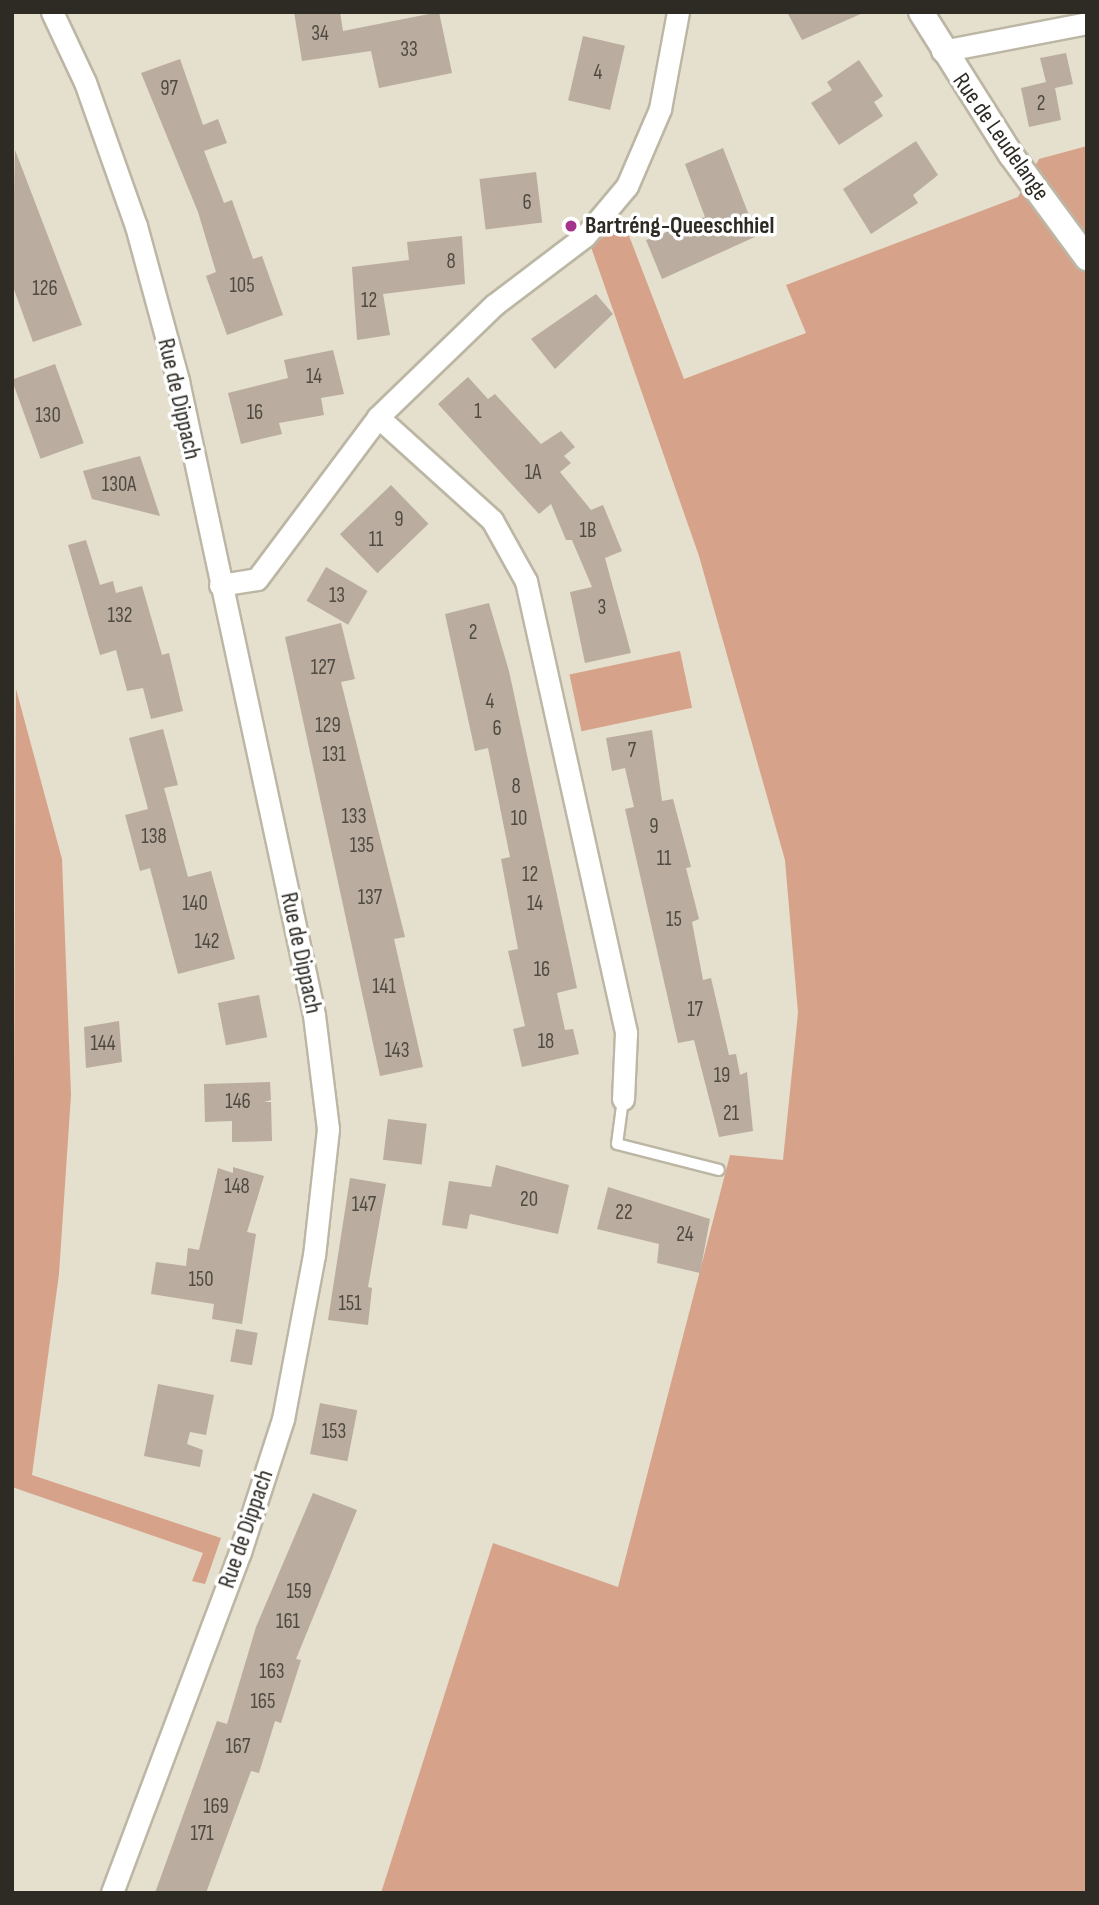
<!DOCTYPE html>
<meta charset="utf-8">
<style>
body{margin:0}
#map{position:relative;width:1099px;height:1905px;overflow:hidden;background:#e5dfcd;font-family:"Sofia Sans Condensed",sans-serif}
div>[style]{position:absolute}
.green>*{inset:0;background:#d7a28a;transform-origin:0 0}
.building>*{inset:0;background:#baac9e;transform-origin:0 0}
.roads{filter:drop-shadow(2px 0 #bcb6a4) drop-shadow(-2px 0 #bcb6a4) drop-shadow(0 2px #bcb6a4) drop-shadow(0 -2px #bcb6a4)}
.service>*{height:10px;margin:-5px;padding:0 5px;transform-origin:5px;border-radius:5px;background:#fff}
.minor>*{height:21px;margin:-10.5px;padding:0 10.5px;transform-origin:10.5px;border-radius:10.5px;background:#fff}
.tertiary>*{height:24px;margin:-12px;padding:0 12px;transform-origin:12px;border-radius:12px;background:#fff}
.dots>*{width:19px;height:19px;translate:-50% -50%;box-sizing:border-box;border:4px solid #fff;border-radius:50%}
span{translate:-50% -50%;white-space:nowrap;text-align:center;line-height:1.15;-webkit-text-stroke:7px #fff;paint-order:stroke}
.number-label{font-size:21px;color:#504b42}
.number-label span{-webkit-text-stroke-width:0}
.street-label{font-size:24px;color:#2d2b24}
.poi-label{font-size:24px;color:#2d2b24;font-weight:700}
.left{translate:0 -50%;text-align:left}
.frame{position:absolute;inset:0;border:14px solid #2d2b24;pointer-events:none}
</style>
<div id="map">
<div class="green">
<div style="clip-path:polygon(1087px 146px,1087px 1893px,381px 1893px,493px 1543px,618px 1587px,730px 1155px,783px 1160px,798px 1013px,785px 860px,699px 556px,591px 247px,623px 220px,684px 379px,806px 333px,786px 285px,1018px 197px,1039px 159px)"></div>
<div style="left:680px;top:651px;width:58px;height:113px;rotate:78deg"></div>
<div style="clip-path:polygon(16px 689px,62px 859px,71px 1095px,59px 1274px,32px 1475px,221px 1538px,205px 1584px,192px 1581px,203px 1553px,12px 1487px)"></div>
</div>
<div class="building">
<div style="clip-path:polygon(294px 12px,340px 12px,343px 31px,439px 12px,452px 73px,379px 88px,371px 51px,302px 61px)"></div>
<div style="clip-path:polygon(787px 12px,865px 12px,802px 40px)"></div>
<div style="left:583px;top:36px;width:43px;height:66px;rotate:13deg"></div>
<div style="clip-path:polygon(1066px 53px,1073px 84px,1055px 88px,1061px 120px,1029px 127px,1021px 88px,1046px 82px,1040px 58px)"></div>
<div style="clip-path:polygon(180px 59px,203px 125px,218px 119px,227px 143px,204px 151px,224px 203px,232px 200px,253px 259px,262px 256px,283px 315px,227px 335px,206px 276px,216px 272px,198px 212px,141px 73px)"></div>
<div style="clip-path:polygon(859px 60px,883px 96px,874px 102px,883px 116px,839px 145px,811px 103px,832px 90px,827px 82px)"></div>
<div style="clip-path:polygon(916px 141px,938px 175px,913px 195px,918px 203px,871px 234px,843px 189px)"></div>
<div style="clip-path:polygon(723px 148px,757px 236px,662px 279px,646px 240px,705px 217px,685px 164px)"></div>
<div style="clip-path:polygon(15px 150px,82px 325px,33px 342px,12px 284px)"></div>
<div style="left:536px;top:172px;width:51px;height:57px;rotate:83deg"></div>
<div style="clip-path:polygon(462px 236px,465px 284px,383px 294px,390px 335px,357px 340px,352px 267px,409px 260px,407px 242px)"></div>
<div style="clip-path:polygon(596px 294px,613px 314px,555px 369px,531px 339px)"></div>
<div style="clip-path:polygon(333px 350px,344px 394px,321px 398px,324px 415px,279px 423px,282px 434px,241px 444px,228px 393px,288px 378px,284px 360px)"></div>
<div style="left:55px;top:364px;width:84px;height:46px;rotate:70deg"></div>
<div style="clip-path:polygon(468px 377px,488px 399px,495px 394px,541px 444px,561px 431px,575px 447px,564px 456px,571px 463px,560px 472px,591px 510px,603px 505px,622px 551px,605px 558px,631px 653px,585px 663px,570px 592px,592px 587px,572px 540px,566px 540px,551px 504px,539px 514px,438px 404px)"></div>
<div style="clip-path:polygon(140px 456px,160px 516px,92px 499px,83px 471px)"></div>
<div style="left:391px;top:485px;width:54px;height:71px;rotate:46deg"></div>
<div style="clip-path:polygon(86px 540px,100px 585px,113px 581px,116px 593px,142px 586px,162px 655px,169px 653px,183px 711px,151px 719px,143px 688px,127px 691px,116px 650px,100px 655px,68px 545px)"></div>
<div style="left:326px;top:567px;width:48px;height:39px;rotate:30deg"></div>
<div style="clip-path:polygon(489px 603px,509px 671px,577px 988px,557px 993px,565px 1030px,573px 1029px,579px 1054px,522px 1067px,513px 1029px,525px 1026px,508px 951px,518px 949px,501px 859px,510px 857px,488px 748px,475px 751px,445px 614px)"></div>
<div style="clip-path:polygon(341px 623px,355px 679px,341px 682px,405px 937px,394px 939px,423px 1067px,380px 1076px,285px 637px)"></div>
<div style="clip-path:polygon(163px 729px,178px 785px,164px 788px,188px 877px,211px 871px,235px 959px,178px 974px,150px 868px,140px 871px,125px 815px,148px 809px,129px 738px)"></div>
<div style="clip-path:polygon(652px 730px,662px 801px,673px 799px,691px 867px,686px 868px,699px 919px,692px 922px,703px 980px,711px 978px,729px 1055px,736px 1054px,740px 1075px,747px 1072px,753px 1131px,719px 1137px,694px 1040px,678px 1043px,625px 809px,634px 807px,625px 768px,612px 771px,606px 738px)"></div>
<div style="left:259px;top:995px;width:43px;height:42px;rotate:79deg"></div>
<div style="clip-path:polygon(119px 1021px,122px 1062px,86px 1068px,84px 1027px)"></div>
<div style="clip-path:polygon(270px 1082px,271px 1100px,264px 1102px,271px 1102px,272px 1141px,232px 1142px,232px 1121px,205px 1122px,204px 1084px)"></div>
<div style="left:388px;top:1119px;width:39px;height:41px;rotate:7deg"></div>
<div style="clip-path:polygon(496px 1165px,569px 1185px,558px 1234px,470px 1214px,467px 1229px,442px 1225px,449px 1181px,491px 1187px)"></div>
<div style="clip-path:polygon(233px 1167px,264px 1176px,247px 1232px,256px 1234px,242px 1324px,212px 1319px,214px 1304px,151px 1294px,156px 1262px,186px 1266px,188px 1248px,199px 1250px,218px 1168px,233px 1173px)"></div>
<div style="clip-path:polygon(350px 1178px,386px 1184px,368px 1287px,372px 1288px,368px 1325px,328px 1320px)"></div>
<div style="clip-path:polygon(608px 1187px,710px 1219px,700px 1273px,657px 1263px,659px 1244px,597px 1229px)"></div>
<div style="left:236px;top:1329px;width:22px;height:33px;rotate:10deg"></div>
<div style="clip-path:polygon(158px 1384px,214px 1395px,206px 1435px,190px 1432px,187px 1444px,203px 1450px,200px 1467px,144px 1456px)"></div>
<div style="left:320px;top:1403px;width:38px;height:52px;rotate:11deg"></div>
<div style="clip-path:polygon(313px 1493px,357px 1510px,296px 1659px,301px 1660px,281px 1723px,275px 1721px,259px 1773px,251px 1771px,206px 1893px,155px 1893px,217px 1721px,227px 1724px,256px 1627px)"></div>
</div>
<div class="roads">
<div class="service">
<div style="left:623px;top:1099px;width:45px;rotate:97.6deg"></div>
<div style="left:617px;top:1144px;width:105px;rotate:14.3deg"></div>
</div>
<div class="minor">
<div style="left:52px;top:12px;width:77px;rotate:64.8deg"></div>
<div style="left:85px;top:82px;width:153px;rotate:70.5deg"></div>
<div style="left:136px;top:226px;width:161px;rotate:74.8deg"></div>
<div style="left:178px;top:381px;width:648px;rotate:77.89deg"></div>
<div style="left:314px;top:1015px;width:115px;rotate:83deg"></div>
<div style="left:328px;top:1129px;width:127px;rotate:96.3deg"></div>
<div style="left:314px;top:1255px;width:167px;rotate:100.7deg"></div>
<div style="left:283px;top:1419px;width:140px;rotate:107.9deg"></div>
<div style="left:240px;top:1552px;width:364px;rotate:110.6deg"></div>
<div style="left:942px;top:51px;width:148px;rotate:-10.9deg"></div>
<div style="left:378px;top:417px;width:154px;rotate:42.1deg"></div>
<div style="left:492px;top:520px;width:70px;rotate:60.9deg"></div>
<div style="left:526px;top:581px;width:463px;rotate:77.5deg"></div>
<div style="left:626px;top:1033px;width:66px;rotate:92.6deg"></div>
<div style="left:220px;top:585px;width:37px;rotate:-9deg"></div>
<div style="left:257px;top:579px;width:202px;rotate:-53.2deg"></div>
<div style="left:378px;top:417px;width:161px;rotate:-44deg"></div>
<div style="left:494px;top:305px;width:114px;rotate:-37.2deg"></div>
<div style="left:585px;top:236px;width:65px;rotate:-50deg"></div>
<div style="left:627px;top:186px;width:84px;rotate:-66.8deg"></div>
<div style="left:660px;top:109px;width:99px;rotate:-79.5deg"></div>
</div>
<div class="tertiary">
<div style="left:921px;top:12px;width:169px;rotate:57.8deg"></div>
<div style="left:1011px;top:155px;width:128px;rotate:53.6deg"></div>
</div>
</div>
<div class="dots">
<div style="left:571px;top:226px;background:#a5328d"></div>
</div>
<div class="number-label">
<span style="left:320px;top:34px">34</span>
<span style="left:409px;top:50px">33</span>
<span style="left:598px;top:73px">4</span>
<span style="left:169px;top:89px">97</span>
<span style="left:1041px;top:104px">2</span>
<span style="left:527px;top:203px">6</span>
<span style="left:451px;top:262px">8</span>
<span style="left:242px;top:286px">105</span>
<span style="left:45px;top:289px">126</span>
<span style="left:369px;top:301px">12</span>
<span style="left:314px;top:377px">14</span>
<span style="left:478px;top:412px">1</span>
<span style="left:255px;top:413px">16</span>
<span style="left:48px;top:416px">130</span>
<span style="left:533px;top:473px">1A</span>
<span style="left:119px;top:485px">130A</span>
<span style="left:399px;top:520px">9</span>
<span style="left:588px;top:531px">1B</span>
<span style="left:376px;top:540px">11</span>
<span style="left:337px;top:596px">13</span>
<span style="left:602px;top:608px">3</span>
<span style="left:120px;top:616px">132</span>
<span style="left:473px;top:633px">2</span>
<span style="left:323px;top:668px">127</span>
<span style="left:490px;top:702px">4</span>
<span style="left:328px;top:726px">129</span>
<span style="left:497px;top:729px">6</span>
<span style="left:632px;top:751px">7</span>
<span style="left:334px;top:755px">131</span>
<span style="left:516px;top:787px">8</span>
<span style="left:354px;top:817px">133</span>
<span style="left:519px;top:819px">10</span>
<span style="left:654px;top:827px">9</span>
<span style="left:154px;top:837px">138</span>
<span style="left:362px;top:846px">135</span>
<span style="left:664px;top:859px">11</span>
<span style="left:530px;top:875px">12</span>
<span style="left:370px;top:898px">137</span>
<span style="left:195px;top:904px">140</span>
<span style="left:535px;top:904px">14</span>
<span style="left:674px;top:920px">15</span>
<span style="left:207px;top:942px">142</span>
<span style="left:542px;top:970px">16</span>
<span style="left:384px;top:987px">141</span>
<span style="left:695px;top:1010px">17</span>
<span style="left:546px;top:1042px">18</span>
<span style="left:103px;top:1044px">144</span>
<span style="left:397px;top:1051px">143</span>
<span style="left:722px;top:1076px">19</span>
<span style="left:238px;top:1102px">146</span>
<span style="left:731px;top:1114px">21</span>
<span style="left:237px;top:1187px">148</span>
<span style="left:529px;top:1200px">20</span>
<span style="left:364px;top:1205px">147</span>
<span style="left:624px;top:1213px">22</span>
<span style="left:685px;top:1235px">24</span>
<span style="left:201px;top:1280px">150</span>
<span style="left:350px;top:1304px">151</span>
<span style="left:334px;top:1432px">153</span>
<span style="left:299px;top:1592px">159</span>
<span style="left:288px;top:1622px">161</span>
<span style="left:272px;top:1672px">163</span>
<span style="left:263px;top:1702px">165</span>
<span style="left:238px;top:1747px">167</span>
<span style="left:216px;top:1807px">169</span>
<span style="left:202px;top:1834px">171</span>
</div>
<div class="street-label">
<span style="left:1001px;top:137px;rotate:55deg">Rue de Leudelange</span>
<span style="left:179px;top:399px;rotate:77deg">Rue de Dippach</span>
<span style="left:301px;top:953px;rotate:78deg">Rue de Dippach</span>
<span style="left:246px;top:1529px;rotate:-71deg">Rue de Dippach</span>
</div>
<div class="poi-label">
<span class="left" style="left:585px;top:226px">Bartréng-Queeschhiel</span>
</div>
<div class="frame"></div>
</div>
